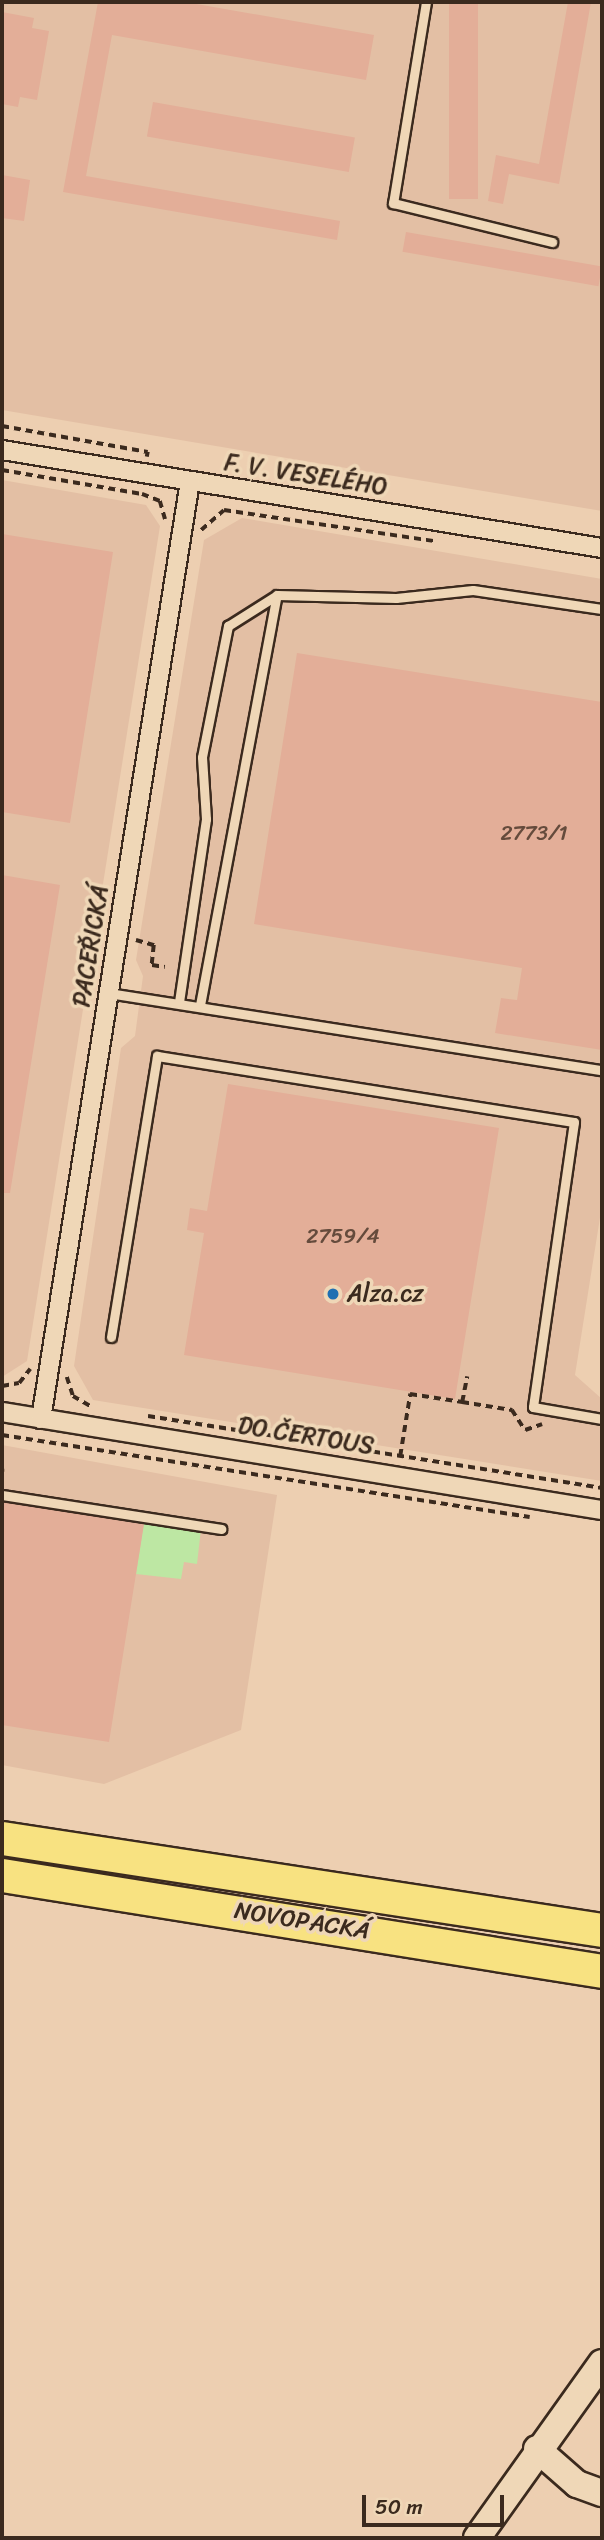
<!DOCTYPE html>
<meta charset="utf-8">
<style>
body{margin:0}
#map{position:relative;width:604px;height:2540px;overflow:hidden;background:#edcfb1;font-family:Sriracha,sans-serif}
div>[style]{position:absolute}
.built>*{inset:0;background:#e3bfa4}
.green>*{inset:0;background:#bde7a3}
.building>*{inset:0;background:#e3ae98;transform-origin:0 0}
.path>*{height:3.5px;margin-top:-1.75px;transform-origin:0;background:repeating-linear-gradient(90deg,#3b2a1e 0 7px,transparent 0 12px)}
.roads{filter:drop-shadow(2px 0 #3b2a1e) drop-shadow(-2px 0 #3b2a1e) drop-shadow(0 2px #3b2a1e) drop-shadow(0 -2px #3b2a1e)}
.lane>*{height:9px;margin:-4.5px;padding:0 4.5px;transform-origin:4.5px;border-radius:4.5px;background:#efd7b7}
.street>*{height:18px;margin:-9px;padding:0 9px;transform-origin:9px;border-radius:9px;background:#efd7b7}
.secondary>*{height:26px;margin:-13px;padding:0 13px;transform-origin:13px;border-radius:13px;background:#efd7b7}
.highway>*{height:33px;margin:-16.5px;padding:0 16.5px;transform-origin:16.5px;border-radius:16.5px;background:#f8e281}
.dots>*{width:19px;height:19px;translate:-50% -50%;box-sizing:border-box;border:4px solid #efd7b7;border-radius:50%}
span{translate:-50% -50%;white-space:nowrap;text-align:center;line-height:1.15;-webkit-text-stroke:7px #efd7b7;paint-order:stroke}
.number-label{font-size:21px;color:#654b3c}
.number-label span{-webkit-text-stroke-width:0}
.street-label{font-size:24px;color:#3b2a1e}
.poi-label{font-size:24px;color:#3b2a1e}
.left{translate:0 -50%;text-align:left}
.frame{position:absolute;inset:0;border:4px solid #3b2a1e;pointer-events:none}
.scale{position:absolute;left:362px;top:2495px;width:142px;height:32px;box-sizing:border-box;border:4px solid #3b2a1e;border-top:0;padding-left:9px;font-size:21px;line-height:24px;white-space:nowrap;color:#3b2a1e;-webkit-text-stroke:5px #efd7b7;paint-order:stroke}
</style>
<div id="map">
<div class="built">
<div style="clip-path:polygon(2px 2px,602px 2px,602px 511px,2px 410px)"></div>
<div style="clip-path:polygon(2px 480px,146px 505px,160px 526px,27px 1361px,2px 1377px)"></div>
<div style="clip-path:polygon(242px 518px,602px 579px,602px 1205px,575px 1375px,602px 1399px,602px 1481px,93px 1400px,74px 1366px,121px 1048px,135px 1036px,143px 976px,136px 960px,204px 540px)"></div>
<div style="clip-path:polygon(2px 1445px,277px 1495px,241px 1730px,104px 1784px,2px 1765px)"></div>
</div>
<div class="green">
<div style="clip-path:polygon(144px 1522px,201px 1529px,197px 1564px,184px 1562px,181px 1579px,136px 1574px)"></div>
</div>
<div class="building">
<div style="clip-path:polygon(98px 2px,185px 2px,374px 35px,366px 80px,112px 35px,86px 176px,340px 221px,337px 240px,63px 192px)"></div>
<div style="left:449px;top:2px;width:29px;height:197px"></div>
<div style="clip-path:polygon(568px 2px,591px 2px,559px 184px,509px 174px,503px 204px,488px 201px,496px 155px,539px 164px)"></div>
<div style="clip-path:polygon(2px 12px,34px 18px,32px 28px,49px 31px,37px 100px,20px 97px,18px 107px,2px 104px)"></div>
<div style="left:153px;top:102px;width:205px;height:35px;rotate:10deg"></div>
<div style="clip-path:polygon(2px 175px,30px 180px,24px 221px,2px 218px)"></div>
<div style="left:406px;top:232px;width:199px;height:20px;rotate:10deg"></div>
<div style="clip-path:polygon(2px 534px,113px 552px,70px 823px,2px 812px)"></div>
<div style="clip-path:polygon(297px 653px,602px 702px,602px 1050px,495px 1033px,501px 998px,517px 1000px,522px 968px,254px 924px)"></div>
<div style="clip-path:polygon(2px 875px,60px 885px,10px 1193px,2px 1193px)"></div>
<div style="clip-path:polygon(228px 1084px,499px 1128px,455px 1399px,184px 1355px,204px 1233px,187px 1230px,190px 1208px,207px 1211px)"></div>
<div style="clip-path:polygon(2px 1502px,144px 1524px,109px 1742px,2px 1725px)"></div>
</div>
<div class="path">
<div style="left:2px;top:426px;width:148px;rotate:10.1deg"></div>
<div style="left:148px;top:452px;width:5px;rotate:101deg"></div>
<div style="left:2px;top:470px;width:142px;rotate:9.7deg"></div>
<div style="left:142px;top:494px;width:19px;rotate:21deg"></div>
<div style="left:160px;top:501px;width:19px;rotate:74deg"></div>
<div style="left:201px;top:530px;width:30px;rotate:-41deg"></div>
<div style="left:224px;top:510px;width:213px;rotate:8.4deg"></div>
<div style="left:136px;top:940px;width:19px;rotate:16deg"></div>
<div style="left:154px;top:945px;width:20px;rotate:96deg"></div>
<div style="left:152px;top:965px;width:13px;rotate:9deg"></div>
<div style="left:67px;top:1377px;width:20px;rotate:72deg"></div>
<div style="left:73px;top:1396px;width:22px;rotate:30deg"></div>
<div style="left:2px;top:1386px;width:17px;rotate:-10deg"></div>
<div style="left:19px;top:1383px;width:18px;rotate:-52deg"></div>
<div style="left:462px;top:1402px;width:51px;rotate:9.1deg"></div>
<div style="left:512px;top:1410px;width:24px;rotate:57deg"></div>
<div style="left:525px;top:1430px;width:18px;rotate:-19deg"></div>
<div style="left:148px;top:1416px;width:460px;rotate:9deg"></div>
<div style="left:2px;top:1435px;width:534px;rotate:8.83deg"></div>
<div style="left:400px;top:1456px;width:63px;rotate:-80.8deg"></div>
<div style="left:410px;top:1394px;width:53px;rotate:8.7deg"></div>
<div style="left:462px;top:1402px;width:26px;rotate:-79deg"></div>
<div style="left:2px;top:1472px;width:3px;rotate:-90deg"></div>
</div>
<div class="roads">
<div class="lane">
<div style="left:426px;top:2px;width:204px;rotate:99.3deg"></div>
<div style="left:393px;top:203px;width:164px;rotate:13.8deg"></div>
<div style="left:108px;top:993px;width:500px;rotate:8.9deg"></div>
<div style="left:179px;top:1002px;width:185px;rotate:-81.6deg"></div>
<div style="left:206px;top:819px;width:62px;rotate:-93.7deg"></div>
<div style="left:202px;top:757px;width:134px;rotate:-78.8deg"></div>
<div style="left:228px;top:626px;width:58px;rotate:-32.3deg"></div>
<div style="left:277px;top:595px;width:119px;rotate:1.4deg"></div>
<div style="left:396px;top:598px;width:77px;rotate:-5.9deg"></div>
<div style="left:473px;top:590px;width:130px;rotate:8.4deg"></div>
<div style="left:200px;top:1005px;width:417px;rotate:-79.4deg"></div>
<div style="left:111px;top:1337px;width:285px;rotate:-80.7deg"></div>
<div style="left:157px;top:1056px;width:422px;rotate:9deg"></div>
<div style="left:574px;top:1122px;width:288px;rotate:98.2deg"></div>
<div style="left:533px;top:1407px;width:70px;rotate:9.9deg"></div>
<div style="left:2px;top:1495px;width:222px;rotate:8.8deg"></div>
</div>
<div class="street">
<div style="left:2px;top:450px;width:608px;rotate:9.28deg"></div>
<div style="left:2px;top:1412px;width:608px;rotate:9.28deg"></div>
<div style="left:41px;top:1419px;width:950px;rotate:-80.97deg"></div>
</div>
<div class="secondary">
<div style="left:537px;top:2449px;width:53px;rotate:41.2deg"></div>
<div style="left:577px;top:2484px;width:27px;rotate:20deg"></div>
<div style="left:477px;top:2538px;width:215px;rotate:-54.5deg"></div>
</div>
<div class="highway">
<div style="left:2px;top:1838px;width:607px;rotate:8.72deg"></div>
<div style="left:2px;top:1875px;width:608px;rotate:9.09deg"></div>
</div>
</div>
<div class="dots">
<div style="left:333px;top:1294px;background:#1f6fb2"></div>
</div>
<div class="number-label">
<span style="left:534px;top:833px">2773/1</span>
<span style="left:343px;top:1236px">2759/4</span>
</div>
<div class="street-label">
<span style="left:306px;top:475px;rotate:9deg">F. V. VESELÉHO</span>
<span style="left:91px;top:946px;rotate:-81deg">PACEŘICKÁ</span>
<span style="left:306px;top:1436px;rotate:9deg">DO ČERTOUS</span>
<span style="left:302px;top:1921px;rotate:9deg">NOVOPACKÁ</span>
</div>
<div class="poi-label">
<span class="left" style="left:347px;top:1294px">Alza.cz</span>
</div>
<div class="frame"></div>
<div class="scale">50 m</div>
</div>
